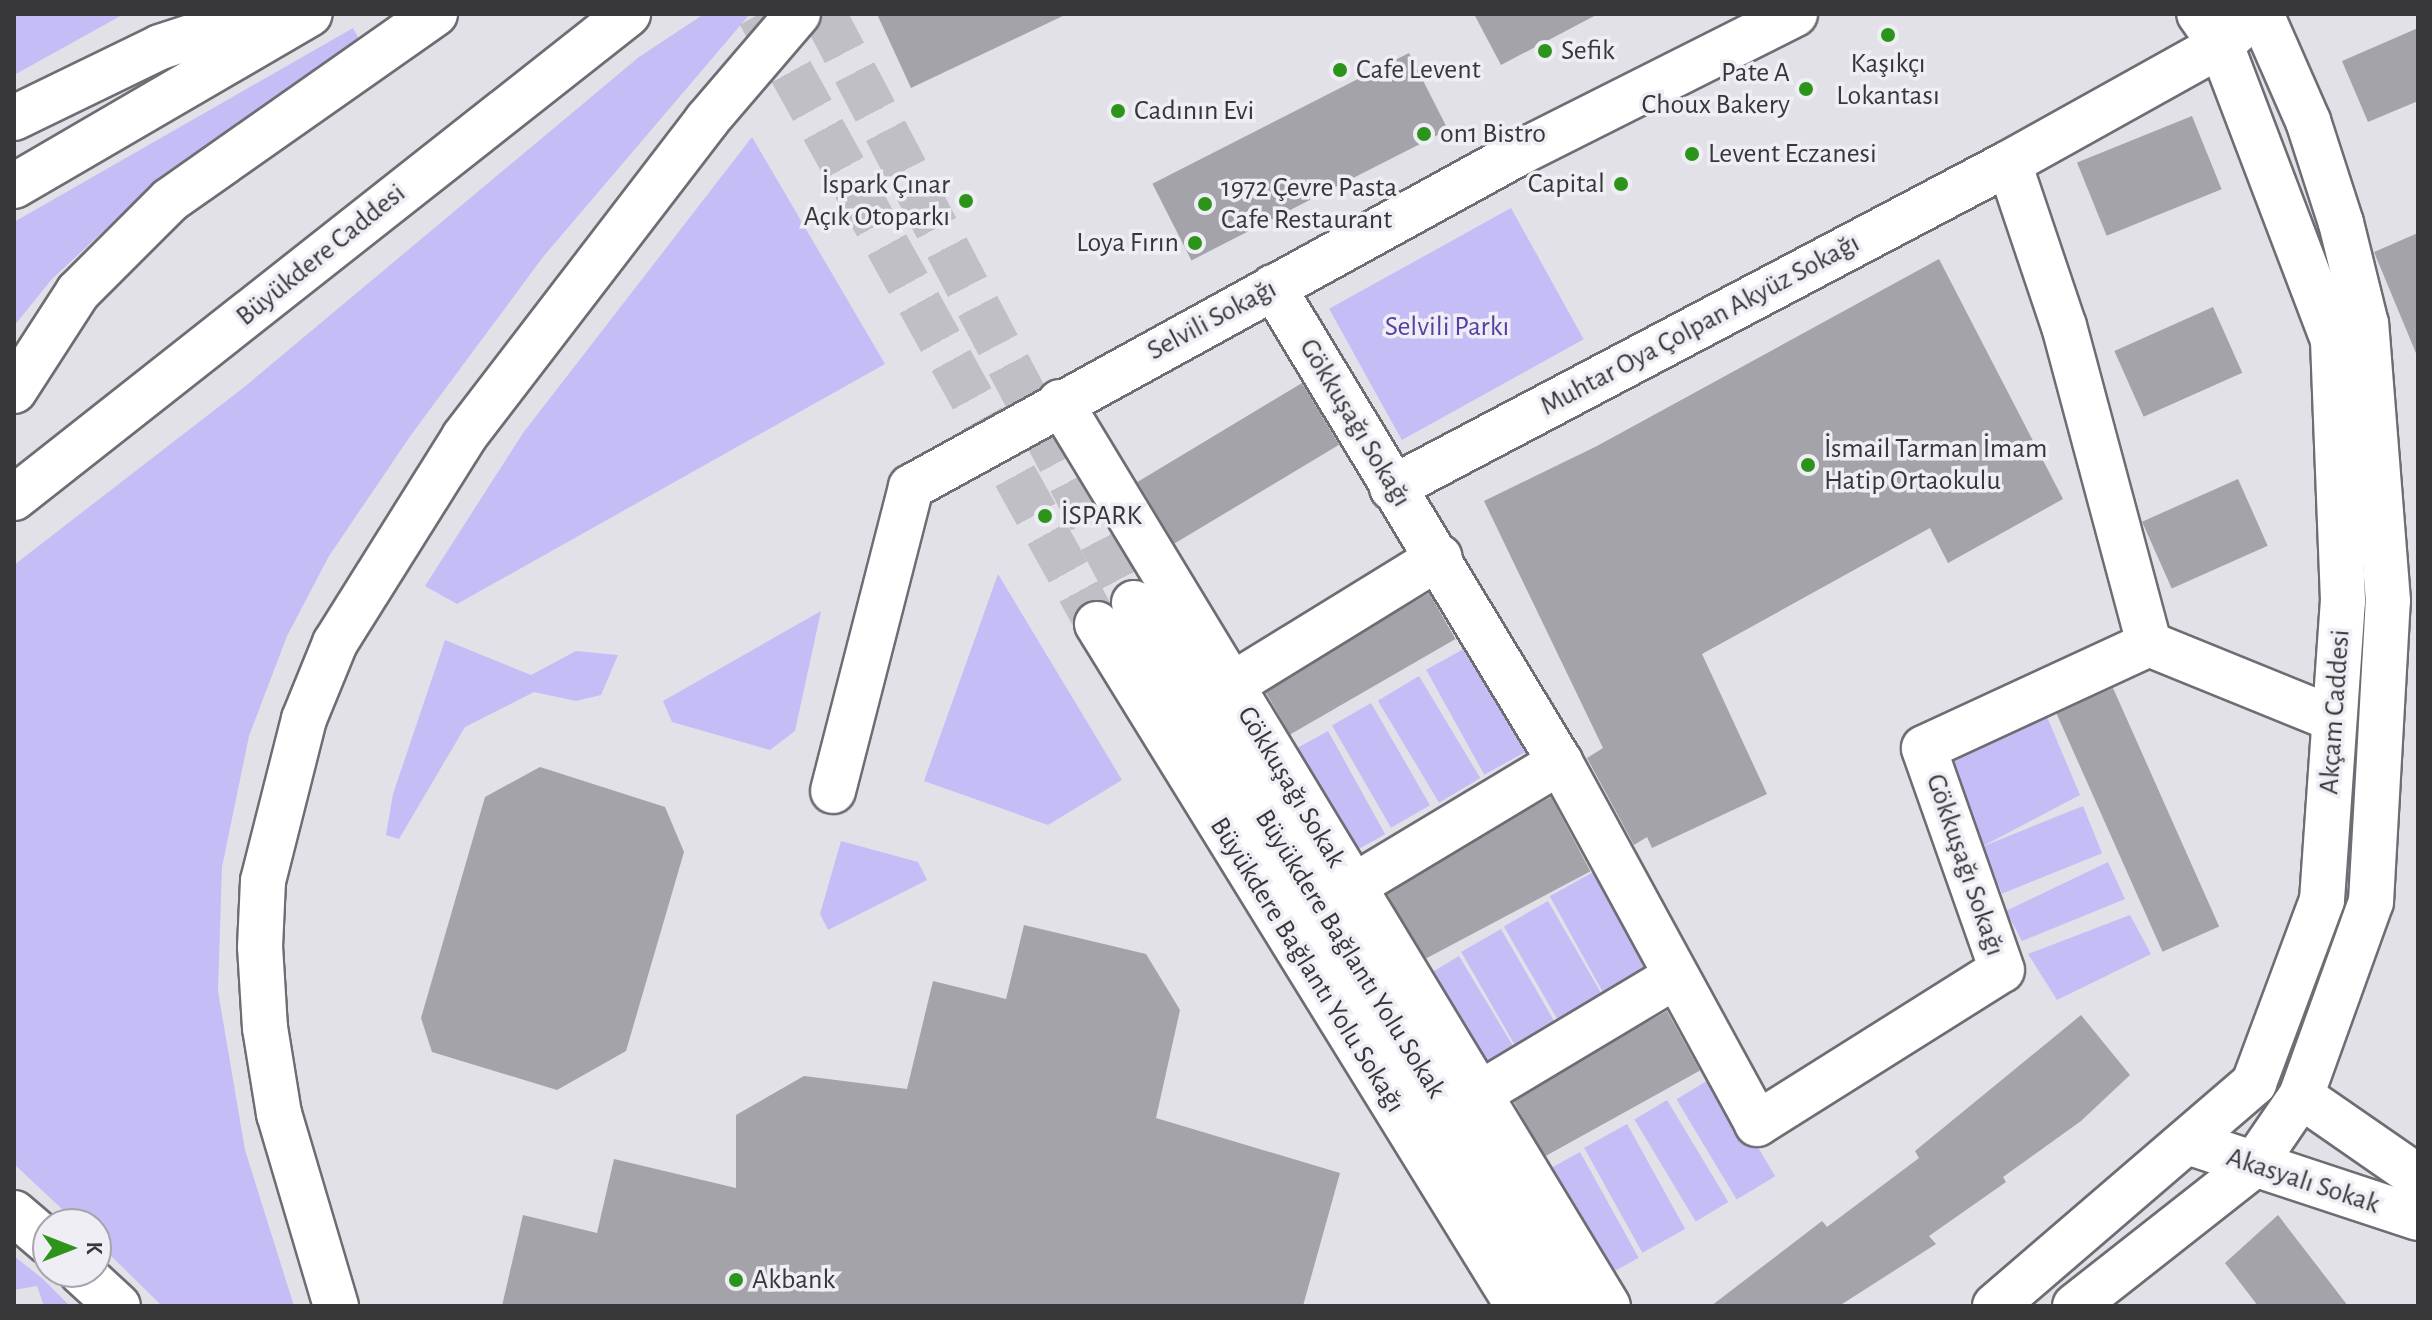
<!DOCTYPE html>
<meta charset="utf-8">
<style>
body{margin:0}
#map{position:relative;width:2432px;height:1320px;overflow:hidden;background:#e2e1e8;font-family:"Alegreya Sans",sans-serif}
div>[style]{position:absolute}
.green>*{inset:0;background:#c5bdf6;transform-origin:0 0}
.building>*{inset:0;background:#a3a3a9;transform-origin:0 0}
.minor-tunnel>*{height:44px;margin-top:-22px;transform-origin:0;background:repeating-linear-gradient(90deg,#c0bfc5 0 44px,transparent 0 66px)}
.roads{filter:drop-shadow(2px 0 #6e6d73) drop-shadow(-2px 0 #6e6d73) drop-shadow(0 2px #6e6d73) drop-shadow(0 -2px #6e6d73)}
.minor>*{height:44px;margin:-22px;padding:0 22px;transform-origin:22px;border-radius:22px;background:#fff}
.major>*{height:44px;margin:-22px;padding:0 22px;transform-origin:22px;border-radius:22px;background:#fff}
.highway>*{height:44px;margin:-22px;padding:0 22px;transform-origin:22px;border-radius:22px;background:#fff}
.dots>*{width:22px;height:22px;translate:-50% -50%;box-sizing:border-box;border:4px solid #efeef5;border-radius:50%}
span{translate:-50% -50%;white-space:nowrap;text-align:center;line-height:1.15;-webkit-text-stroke:7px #efeef5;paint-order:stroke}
.poi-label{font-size:28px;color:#373739}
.left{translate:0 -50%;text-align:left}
.right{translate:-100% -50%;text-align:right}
.street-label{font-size:28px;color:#373739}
.park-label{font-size:28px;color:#5a3ea5}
.frame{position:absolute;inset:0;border:16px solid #373739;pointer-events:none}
.north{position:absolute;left:32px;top:1208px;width:80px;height:80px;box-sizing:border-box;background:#efeef5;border:2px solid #a5a5aa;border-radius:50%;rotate:90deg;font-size:22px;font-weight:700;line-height:32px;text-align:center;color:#373739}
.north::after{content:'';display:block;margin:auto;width:28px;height:36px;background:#2d941b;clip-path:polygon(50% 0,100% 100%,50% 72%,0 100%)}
</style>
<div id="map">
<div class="green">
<div style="clip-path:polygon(14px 14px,124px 14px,14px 75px)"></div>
<div style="clip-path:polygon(704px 14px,750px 14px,543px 257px,411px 435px,329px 556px,287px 636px,249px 736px,222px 867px,218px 991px,245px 1150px,294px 1306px,162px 1306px,96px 1241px,96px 1224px,78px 1224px,14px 1164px,14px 565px,243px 388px,639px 57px)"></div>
<div style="clip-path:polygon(353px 28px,359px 39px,125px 211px,52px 279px,14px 326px,14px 222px)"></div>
<div style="clip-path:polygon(752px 137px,885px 364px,457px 604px,425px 586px,523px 433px)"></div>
<div style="left:1511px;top:208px;width:150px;height:208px;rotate:61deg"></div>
<div style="clip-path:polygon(998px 574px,1122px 780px,1048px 825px,924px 781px)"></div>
<div style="clip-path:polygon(821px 611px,795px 731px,770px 750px,672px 722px,663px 701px)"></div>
<div style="clip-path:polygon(445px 640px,531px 675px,576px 651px,618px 655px,601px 695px,576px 701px,534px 692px,465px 727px,399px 839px,386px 835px,393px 794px)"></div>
<div style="left:1469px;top:646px;width:120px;height:49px;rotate:61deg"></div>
<div style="left:1419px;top:676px;width:119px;height:48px;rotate:59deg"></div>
<div style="left:1371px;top:703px;width:118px;height:45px;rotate:60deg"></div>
<div style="clip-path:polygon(2042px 705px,2080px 795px,1983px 846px,1946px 752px)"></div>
<div style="left:1328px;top:731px;width:118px;height:47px;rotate:61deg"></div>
<div style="left:2083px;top:806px;width:51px;height:108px;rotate:68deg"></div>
<div style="clip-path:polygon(841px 841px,918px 862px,927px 880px,828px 930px,820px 914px)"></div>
<div style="clip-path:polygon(2108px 862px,2125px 899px,2022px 941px,2006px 911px)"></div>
<div style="left:1597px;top:870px;width:118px;height:54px;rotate:61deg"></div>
<div style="left:1548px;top:901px;width:116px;height:51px;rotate:60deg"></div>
<div style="clip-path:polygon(2130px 915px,2151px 954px,2057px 1000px,2028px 954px)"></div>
<div style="left:1501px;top:929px;width:118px;height:46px;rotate:60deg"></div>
<div style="left:1459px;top:956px;width:118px;height:49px;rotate:59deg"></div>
<div style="left:1715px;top:1076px;width:117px;height:45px;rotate:59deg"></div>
<div style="left:1667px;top:1100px;width:119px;height:38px;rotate:59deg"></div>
<div style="left:1627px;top:1124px;width:120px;height:49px;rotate:61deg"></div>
<div style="left:1580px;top:1152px;width:121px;height:47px;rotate:61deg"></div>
<div style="clip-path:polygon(14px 1256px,43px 1279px,70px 1306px,44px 1306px,37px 1286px,14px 1290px)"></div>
</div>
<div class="building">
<div style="clip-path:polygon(877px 14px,1067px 14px,911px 88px)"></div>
<div style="clip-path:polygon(1474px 14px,1598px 14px,1501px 65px)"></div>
<div style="clip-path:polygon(2418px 28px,2418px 101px,2368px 122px,2342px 61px)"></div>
<div style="left:1409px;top:53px;width:86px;height:288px;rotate:63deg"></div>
<div style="left:2192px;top:116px;width:79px;height:124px;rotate:68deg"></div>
<div style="clip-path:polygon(2418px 233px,2418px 358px,2374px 252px)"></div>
<div style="clip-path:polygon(1939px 259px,2063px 499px,1948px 563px,1930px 528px,1702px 654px,1767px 794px,1652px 848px,1647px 837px,1634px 845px,1587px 758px,1603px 748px,1484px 501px,1597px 446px)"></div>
<div style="left:2213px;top:307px;width:72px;height:108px;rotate:66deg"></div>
<div style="left:1302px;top:383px;width:72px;height:192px;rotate:59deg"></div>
<div style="left:2238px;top:479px;width:73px;height:105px;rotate:66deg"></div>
<div style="left:1429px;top:593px;width:53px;height:191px;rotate:60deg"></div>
<div style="left:2113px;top:688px;width:261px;height:62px;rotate:66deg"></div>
<div style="clip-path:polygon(540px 767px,665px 807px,684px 852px,626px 1051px,557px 1090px,432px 1052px,421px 1018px,485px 797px)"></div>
<div style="left:1551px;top:797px;width:84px;height:190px;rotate:62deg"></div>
<div style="clip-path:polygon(1024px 925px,1146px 954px,1180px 1010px,1156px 1118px,1340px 1173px,1303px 1306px,502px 1306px,523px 1215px,597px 1233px,614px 1159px,736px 1188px,736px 1115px,804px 1076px,907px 1089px,933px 981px,1006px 999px)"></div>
<div style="left:1667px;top:1011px;width:68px;height:178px;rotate:61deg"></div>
<div style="clip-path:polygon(2081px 1015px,2130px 1075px,2081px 1121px,2003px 1177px,2006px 1182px,1929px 1236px,1936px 1244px,1839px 1306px,1711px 1306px,1822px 1221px,1827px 1227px,1919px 1158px,1915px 1151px)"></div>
<div style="clip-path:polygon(2278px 1215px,2348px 1306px,2258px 1306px,2225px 1263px)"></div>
</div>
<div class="minor-tunnel">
<div style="left:759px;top:14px;width:697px;rotate:61.01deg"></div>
<div style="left:824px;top:14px;width:666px;rotate:62.24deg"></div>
</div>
<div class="roads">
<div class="minor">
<div style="left:2009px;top:163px;width:172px;rotate:71.4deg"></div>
<div style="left:2064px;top:326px;width:329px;rotate:75deg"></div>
<div style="left:1273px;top:287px;width:555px;rotate:58.86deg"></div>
<div style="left:1560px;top:762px;width:412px;rotate:61.4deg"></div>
<div style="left:1757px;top:1124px;width:289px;rotate:-32.2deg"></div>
<div style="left:2002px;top:970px;width:235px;rotate:-109.4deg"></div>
<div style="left:1924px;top:748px;width:248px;rotate:-24.8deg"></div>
<div style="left:2149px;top:644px;width:200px;rotate:22.1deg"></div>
<div style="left:1060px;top:402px;width:1057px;rotate:58.78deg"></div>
<div style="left:1392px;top:488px;width:697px;rotate:-27.78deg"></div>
<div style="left:2009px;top:163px;width:243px;rotate:-29.1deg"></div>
<div style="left:2221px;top:45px;width:46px;rotate:-42.4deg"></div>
<div style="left:1134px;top:603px;width:825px;rotate:58.49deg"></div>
<div style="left:1097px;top:624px;width:801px;rotate:58.31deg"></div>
<div style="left:1230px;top:686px;width:246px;rotate:-31.6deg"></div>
<div style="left:833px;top:791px;width:314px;rotate:-75.6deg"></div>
<div style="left:911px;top:487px;width:694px;rotate:-28.78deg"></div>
<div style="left:1519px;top:153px;width:309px;rotate:-26.7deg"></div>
<div style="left:1352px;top:887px;width:243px;rotate:-31deg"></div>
<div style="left:1479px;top:1094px;width:226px;rotate:-30.9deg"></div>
<div style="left:2301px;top:1096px;width:142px;rotate:34.7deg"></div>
<div style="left:2188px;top:1142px;width:242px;rotate:18.3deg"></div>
</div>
<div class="major">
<div style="left:14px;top:118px;width:162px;rotate:-25.9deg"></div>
<div style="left:160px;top:47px;width:84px;rotate:-18deg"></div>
<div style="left:240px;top:21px;width:53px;rotate:-6.5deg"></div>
<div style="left:14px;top:186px;width:342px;rotate:-30.2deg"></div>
<div style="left:14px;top:498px;width:782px;rotate:-38.25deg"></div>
<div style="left:1995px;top:1306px;width:342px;rotate:-40.7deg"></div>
<div style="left:2254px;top:1083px;width:195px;rotate:-69.6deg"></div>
<div style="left:2322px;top:900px;width:300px;rotate:-86deg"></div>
<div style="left:2343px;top:601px;width:261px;rotate:-92.2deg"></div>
<div style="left:2333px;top:340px;width:316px;rotate:-110.8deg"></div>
<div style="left:2221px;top:45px;width:38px;rotate:-125deg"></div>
<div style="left:2075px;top:1306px;width:226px;rotate:-38.2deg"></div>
<div style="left:2253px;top:1166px;width:85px;rotate:-55.6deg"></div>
<div style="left:2301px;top:1096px;width:206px;rotate:-70.2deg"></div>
<div style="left:2371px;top:902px;width:301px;rotate:-86.8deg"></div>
<div style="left:2388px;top:601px;width:278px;rotate:-94.5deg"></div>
<div style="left:2366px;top:324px;width:104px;rotate:-103.9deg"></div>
<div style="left:2341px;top:223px;width:107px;rotate:-107.9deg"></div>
<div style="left:2308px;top:121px;width:117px;rotate:-113.7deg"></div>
</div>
<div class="highway">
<div style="left:14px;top:391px;width:118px;rotate:-57.1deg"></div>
<div style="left:78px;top:292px;width:130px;rotate:-45deg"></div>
<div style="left:170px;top:200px;width:324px;rotate:-35.1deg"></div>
<div style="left:14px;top:1213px;width:45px;rotate:40.5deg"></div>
<div style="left:81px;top:1272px;width:50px;rotate:42.6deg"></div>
<div style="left:336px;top:1306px;width:200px;rotate:-106.5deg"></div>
<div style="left:279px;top:1114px;width:87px;rotate:-99.2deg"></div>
<div style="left:265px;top:1028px;width:81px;rotate:-93.5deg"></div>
<div style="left:260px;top:947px;width:66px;rotate:-87.4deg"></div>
<div style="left:263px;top:881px;width:167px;rotate:-75.8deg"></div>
<div style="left:304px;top:719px;width:82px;rotate:-67.8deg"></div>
<div style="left:335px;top:643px;width:243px;rotate:-57.9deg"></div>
<div style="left:464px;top:437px;width:399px;rotate:-52.5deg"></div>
<div style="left:707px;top:120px;width:140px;rotate:-49.4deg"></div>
</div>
</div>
<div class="dots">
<div style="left:1888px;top:35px;background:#2d941b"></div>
<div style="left:1545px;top:51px;background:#2d941b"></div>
<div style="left:1340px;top:70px;background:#2d941b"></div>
<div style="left:1806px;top:89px;background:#2d941b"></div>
<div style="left:1118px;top:111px;background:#2d941b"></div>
<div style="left:1424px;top:134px;background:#2d941b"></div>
<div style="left:1692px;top:154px;background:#2d941b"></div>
<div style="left:1621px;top:184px;background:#2d941b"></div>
<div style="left:966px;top:201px;background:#2d941b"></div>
<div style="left:1205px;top:204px;background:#2d941b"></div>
<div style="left:1195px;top:243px;background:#2d941b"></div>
<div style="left:1808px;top:465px;background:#2d941b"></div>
<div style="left:1045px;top:516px;background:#2d941b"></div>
<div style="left:736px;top:1280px;background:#2d941b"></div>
</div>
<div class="poi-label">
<span class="left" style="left:1561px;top:51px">Sefik</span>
<span style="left:1888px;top:80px">Kaşıkçı<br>Lokantası</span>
<span class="left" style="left:1356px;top:70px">Cafe Levent</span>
<span class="right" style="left:1790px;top:89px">Pate A<br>Choux Bakery</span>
<span class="left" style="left:1134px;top:111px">Cadının Evi</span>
<span class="left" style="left:1440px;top:134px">on1 Bistro</span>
<span class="left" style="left:1708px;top:154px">Levent Eczanesi</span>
<span class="right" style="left:1605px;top:184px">Capital</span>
<span class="right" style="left:950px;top:201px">İspark Çınar<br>Açık Otoparkı</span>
<span class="left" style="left:1221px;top:204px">1972 Çevre Pasta<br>Cafe Restaurant</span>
<span class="right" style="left:1179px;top:243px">Loya Fırın</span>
<span class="left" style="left:1824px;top:465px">İsmail Tarman İmam<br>Hatip Ortaokulu</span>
<span class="left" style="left:1061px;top:516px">İSPARK</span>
<span class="left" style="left:752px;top:1280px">Akbank</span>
</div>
<div class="street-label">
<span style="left:321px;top:255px;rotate:-39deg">Büyükdere Caddesi</span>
<span style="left:1212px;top:320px;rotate:-28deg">Selvili Sokağı</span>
<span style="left:1700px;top:325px;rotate:-28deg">Muhtar Oya Çolpan Akyüz Sokağı</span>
<span style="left:1355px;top:423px;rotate:59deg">Gökkuşağı Sokağı</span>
<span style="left:2335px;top:712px;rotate:-86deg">Akçam Caddesi</span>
<span style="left:1291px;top:787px;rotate:59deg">Gökkuşağı Sokak</span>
<span style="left:1965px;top:865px;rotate:71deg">Gökkuşağı Sokağı</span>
<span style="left:1350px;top:954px;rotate:58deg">Büyükdere Bağlantı Yolu Sokak</span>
<span style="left:1307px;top:965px;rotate:58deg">Büyükdere Bağlantı Yolu Sokağı</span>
<span style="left:2303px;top:1181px;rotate:18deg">Akasyalı Sokak</span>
</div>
<div class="park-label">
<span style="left:1447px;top:327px">Selvili Parkı</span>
</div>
<div class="frame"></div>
<div class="north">K</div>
</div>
